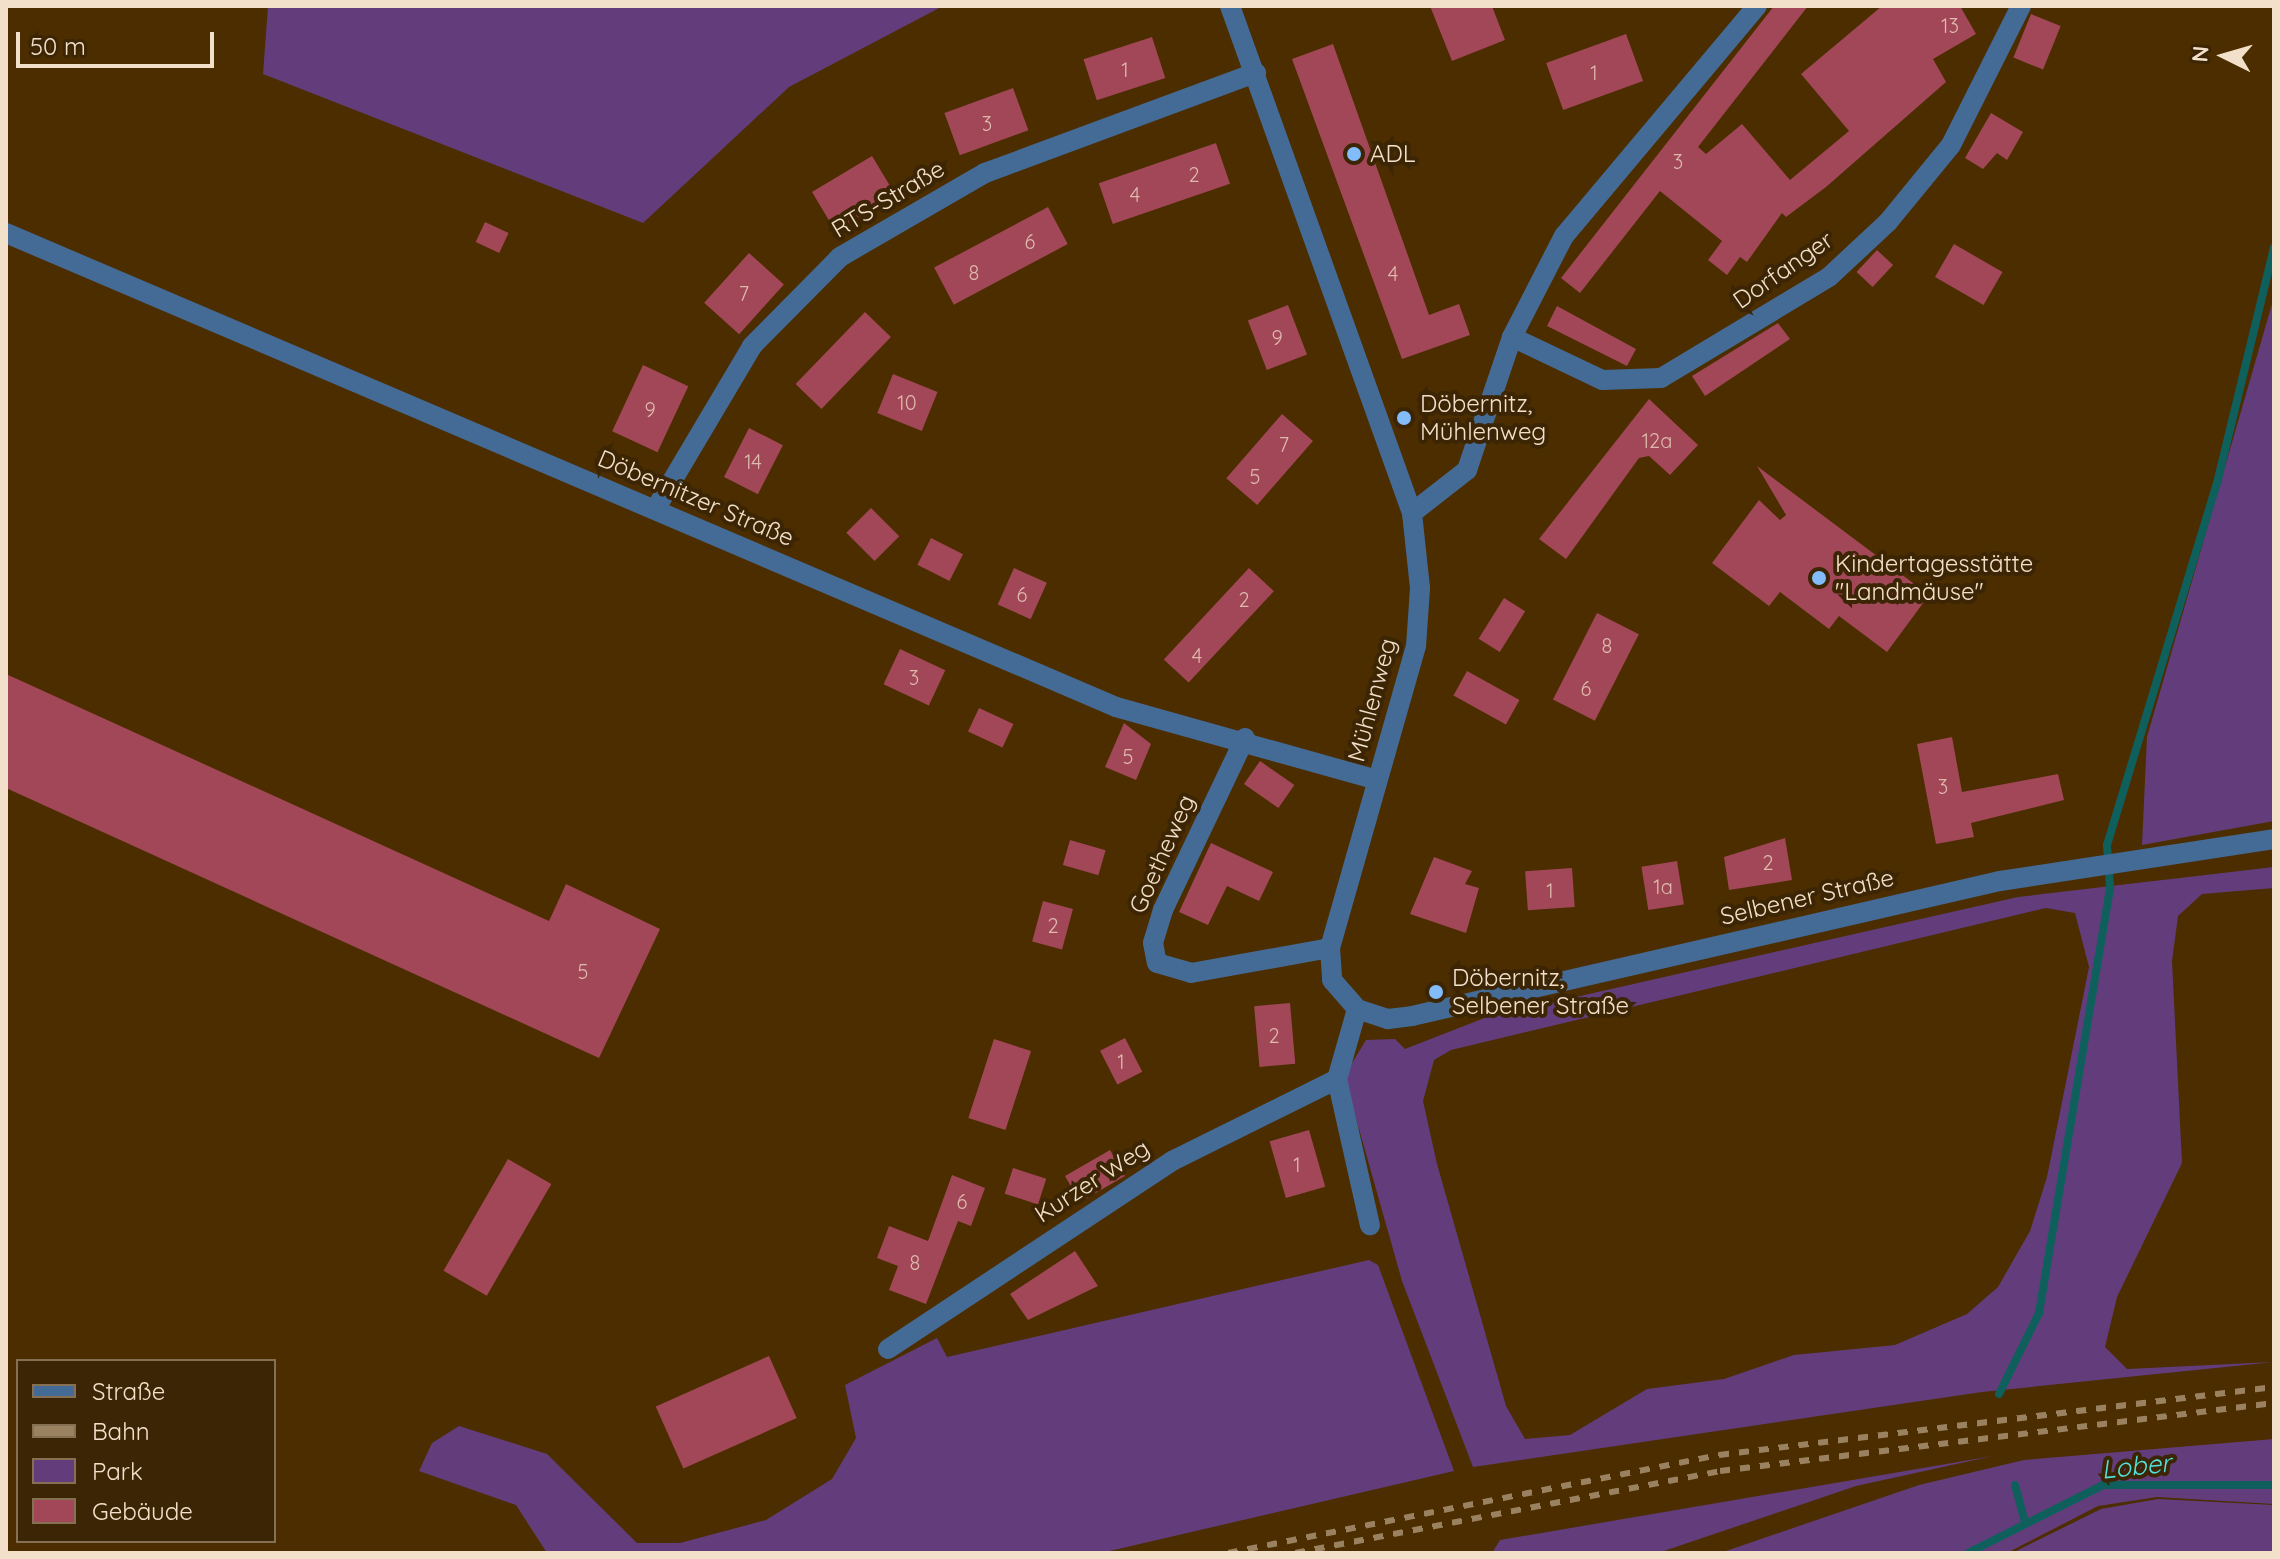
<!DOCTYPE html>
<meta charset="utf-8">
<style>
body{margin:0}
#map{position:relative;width:2280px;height:1559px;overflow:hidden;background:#4b2d00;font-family:Quicksand,sans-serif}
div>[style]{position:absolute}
.green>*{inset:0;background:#633d7b}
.stream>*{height:8px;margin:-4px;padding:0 4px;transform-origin:4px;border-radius:4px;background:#0f605d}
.building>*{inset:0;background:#a14757;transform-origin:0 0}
.minor>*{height:20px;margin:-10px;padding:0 10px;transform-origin:10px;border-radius:10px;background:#446b96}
.rail>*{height:6px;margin-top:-3px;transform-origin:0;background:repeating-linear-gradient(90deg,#9a815f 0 10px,transparent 0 20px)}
.dots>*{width:22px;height:22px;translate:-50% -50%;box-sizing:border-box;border:4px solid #3c2504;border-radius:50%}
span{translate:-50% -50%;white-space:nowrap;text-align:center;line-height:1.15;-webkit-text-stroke:8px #3c2504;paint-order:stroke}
.number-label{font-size:20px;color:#debaad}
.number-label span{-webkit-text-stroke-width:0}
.poi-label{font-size:24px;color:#f3e0ca}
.left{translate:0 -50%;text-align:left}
.street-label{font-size:24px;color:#f3e0ca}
.water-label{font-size:26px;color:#54e0db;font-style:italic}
.frame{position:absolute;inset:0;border:8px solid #f3e0ca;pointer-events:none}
.legend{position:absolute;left:16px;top:1359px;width:260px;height:184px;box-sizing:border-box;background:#3c2504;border:2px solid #857053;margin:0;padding:10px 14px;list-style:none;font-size:24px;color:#f3e0ca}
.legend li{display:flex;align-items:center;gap:16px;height:40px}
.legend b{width:40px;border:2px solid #857053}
.north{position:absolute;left:2184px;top:16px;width:80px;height:80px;-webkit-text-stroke:6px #3c2504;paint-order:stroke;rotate:275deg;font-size:22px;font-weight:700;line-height:32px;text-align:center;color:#f3e0ca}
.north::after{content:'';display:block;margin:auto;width:28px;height:36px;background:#f3e0ca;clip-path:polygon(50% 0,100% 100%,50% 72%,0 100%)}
.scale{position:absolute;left:16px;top:32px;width:198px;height:36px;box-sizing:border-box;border:4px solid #f3e0ca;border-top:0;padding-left:10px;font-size:24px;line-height:28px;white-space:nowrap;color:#f3e0ca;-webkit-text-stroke:6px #3c2504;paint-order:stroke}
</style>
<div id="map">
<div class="green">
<div style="clip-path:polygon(268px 6px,943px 6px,789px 87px,643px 223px,263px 74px)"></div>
<div style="clip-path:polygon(2274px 297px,2274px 821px,2142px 845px,2147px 737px)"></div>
<div style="clip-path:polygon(evenodd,2274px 867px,2274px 888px,2202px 894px,2178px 916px,2172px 961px,2182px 1163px,2117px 1297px,2105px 1347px,2127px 1369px,2274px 1362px,1982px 1392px,1473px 1467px,1402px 1281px,1348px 1090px,1346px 1073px,1366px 1040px,1395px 1039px,1405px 1049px,1487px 1017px,2018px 897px,2274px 867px,2046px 908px,2075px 913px,2089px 967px,2047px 1177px,2030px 1231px,1998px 1287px,1967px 1314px,1895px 1345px,1794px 1355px,1724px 1379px,1647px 1389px,1570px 1435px,1525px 1439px,1506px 1406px,1437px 1164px,1423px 1101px,1434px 1060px,1451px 1050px,2046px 908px)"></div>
<div style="clip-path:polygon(1369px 1260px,1378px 1265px,1454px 1471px,1101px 1553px,547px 1553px,516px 1505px,419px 1471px,432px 1443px,459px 1426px,547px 1454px,637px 1543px,680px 1543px,766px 1520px,832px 1479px,856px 1438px,845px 1385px,937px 1338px,947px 1357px)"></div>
<div style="clip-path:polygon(2274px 1439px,2274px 1504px,2157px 1497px,2098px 1506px,2007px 1553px,1720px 1553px,1919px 1485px,2024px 1460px)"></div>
<div style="clip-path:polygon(1993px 1456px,1856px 1486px,1658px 1553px,1492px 1553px,1500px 1540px)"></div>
<div style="clip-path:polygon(2158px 1499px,2274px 1505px,2274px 1553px,2012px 1553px,2101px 1509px)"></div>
</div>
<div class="stream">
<div style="left:1999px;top:1394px;width:90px;rotate:-63.7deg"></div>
<div style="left:2039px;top:1313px;width:432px;rotate:-80.5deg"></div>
<div style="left:2110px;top:887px;width:42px;rotate:-94.1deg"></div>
<div style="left:2107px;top:845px;width:382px;rotate:-73.1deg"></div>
<div style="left:2218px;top:479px;width:238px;rotate:-76.4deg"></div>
<div style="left:2015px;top:1485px;width:39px;rotate:75deg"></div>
<div style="left:1968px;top:1553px;width:151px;rotate:-26.7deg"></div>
<div style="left:2103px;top:1485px;width:171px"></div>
</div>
<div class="building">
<div style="clip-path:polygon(1430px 6px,1492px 6px,1505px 40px,1452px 61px)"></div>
<div style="clip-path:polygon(1774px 6px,1808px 6px,1698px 147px,1706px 154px,1742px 124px,1790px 180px,1849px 131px,1801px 74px,1882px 6px,1960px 6px,1976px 34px,1933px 59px,1946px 82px,1826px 187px,1786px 217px,1782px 213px,1747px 262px,1740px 257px,1727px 275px,1708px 260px,1722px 241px,1660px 191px,1580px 293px,1561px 278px)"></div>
<div style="left:2031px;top:14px;width:32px;height:47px;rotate:22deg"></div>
<div style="left:1626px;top:34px;width:50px;height:85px;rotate:70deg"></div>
<div style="left:1152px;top:37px;width:43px;height:72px;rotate:72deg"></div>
<div style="clip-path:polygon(1333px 44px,1429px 315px,1459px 304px,1470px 335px,1402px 359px,1292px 59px)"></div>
<div style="left:1013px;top:88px;width:45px;height:73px;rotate:70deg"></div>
<div style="clip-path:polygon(1991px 113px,2023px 132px,2007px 160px,1997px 153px,1983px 169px,1965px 158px)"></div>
<div style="left:1216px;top:143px;width:43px;height:124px;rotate:71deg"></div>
<div style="left:872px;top:156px;width:45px;height:70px;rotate:59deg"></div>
<div style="left:1048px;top:207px;width:42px;height:129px;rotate:62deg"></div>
<div style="left:485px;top:222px;width:26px;height:22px;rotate:25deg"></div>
<div style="left:1954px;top:244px;width:56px;height:38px;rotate:30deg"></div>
<div style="left:1877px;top:250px;width:22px;height:30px;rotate:43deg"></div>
<div style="left:749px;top:253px;width:47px;height:67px;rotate:42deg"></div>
<div style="left:1288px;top:305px;width:53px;height:43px;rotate:69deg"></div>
<div style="clip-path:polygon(1557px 306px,1636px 349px,1627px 366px,1547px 326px)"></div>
<div style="left:865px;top:312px;width:36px;height:100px;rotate:44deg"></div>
<div style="clip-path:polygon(1778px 323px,1790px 339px,1705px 396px,1692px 376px)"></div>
<div style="left:643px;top:365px;width:50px;height:73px;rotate:25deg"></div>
<div style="left:893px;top:374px;width:48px;height:42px;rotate:22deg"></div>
<div style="clip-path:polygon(1649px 399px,1698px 445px,1670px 475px,1649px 456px,1639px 458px,1566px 559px,1539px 539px)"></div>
<div style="left:1282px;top:414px;width:41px;height:85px;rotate:41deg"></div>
<div style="left:749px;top:428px;width:38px;height:55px;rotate:27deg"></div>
<div style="clip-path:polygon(1757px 466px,1929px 595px,1887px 652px,1839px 616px,1829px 629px,1780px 592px,1769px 606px,1712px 563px,1759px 500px,1780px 520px,1786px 515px)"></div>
<div style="left:871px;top:508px;width:40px;height:35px;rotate:45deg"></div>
<div style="left:931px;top:538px;width:36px;height:30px;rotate:27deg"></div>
<div style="left:1014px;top:568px;width:36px;height:40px;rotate:24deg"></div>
<div style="left:1249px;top:568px;width:34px;height:125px;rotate:43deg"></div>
<div style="left:1504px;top:598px;width:25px;height:48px;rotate:32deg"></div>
<div style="left:1597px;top:613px;width:47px;height:97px;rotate:27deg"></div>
<div style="left:900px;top:649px;width:50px;height:39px;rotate:25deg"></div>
<div style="left:1467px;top:671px;width:60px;height:28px;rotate:29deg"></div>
<div style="clip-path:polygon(6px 674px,549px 921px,566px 884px,660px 929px,599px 1058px,6px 788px)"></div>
<div style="left:979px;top:708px;width:38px;height:26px;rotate:25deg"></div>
<div style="clip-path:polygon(1124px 723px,1151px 744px,1136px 780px,1105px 767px)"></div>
<div style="clip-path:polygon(1952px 737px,1962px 792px,2058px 774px,2064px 800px,1971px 823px,1974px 837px,1936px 844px,1917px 744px)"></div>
<div style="left:1260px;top:761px;width:42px;height:28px;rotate:35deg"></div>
<div style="clip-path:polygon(1785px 838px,1792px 880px,1729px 890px,1724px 857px)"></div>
<div style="left:1070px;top:840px;width:37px;height:26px;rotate:16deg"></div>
<div style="clip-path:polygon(1211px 843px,1273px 872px,1259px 901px,1227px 886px,1208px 925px,1179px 912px)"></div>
<div style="clip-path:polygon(1434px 857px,1472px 871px,1465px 884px,1479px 888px,1466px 933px,1410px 914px)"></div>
<div style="left:1677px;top:861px;width:44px;height:36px;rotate:81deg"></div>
<div style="left:1572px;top:868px;width:39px;height:47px;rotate:86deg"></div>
<div style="left:1043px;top:901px;width:31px;height:42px;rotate:15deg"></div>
<div style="left:1290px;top:1003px;width:61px;height:36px;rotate:85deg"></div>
<div style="left:1125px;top:1038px;width:38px;height:28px;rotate:63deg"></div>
<div style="left:994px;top:1039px;width:39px;height:83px;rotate:18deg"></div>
<div style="left:1309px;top:1130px;width:59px;height:41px;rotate:74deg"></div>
<div style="left:1110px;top:1150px;width:30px;height:52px;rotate:60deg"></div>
<div style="left:508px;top:1159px;width:50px;height:129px;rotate:30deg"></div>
<div style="left:1013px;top:1168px;width:35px;height:27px;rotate:18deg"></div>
<div style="clip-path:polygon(952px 1175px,985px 1188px,971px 1226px,958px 1221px,926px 1304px,889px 1290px,898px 1266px,877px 1258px,889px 1226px,928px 1241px)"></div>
<div style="clip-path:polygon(1075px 1251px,1098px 1286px,1028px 1320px,1010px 1294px)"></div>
<div style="left:769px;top:1356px;width:68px;height:124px;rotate:66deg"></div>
</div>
<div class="minor">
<div style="left:1230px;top:6px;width:539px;rotate:70.25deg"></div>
<div style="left:1412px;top:513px;width:75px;rotate:83.9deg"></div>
<div style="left:1420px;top:588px;width:58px;rotate:93.9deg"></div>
<div style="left:1416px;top:646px;width:314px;rotate:105.9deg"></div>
<div style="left:1330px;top:948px;width:32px;rotate:86deg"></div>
<div style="left:1332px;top:980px;width:38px;rotate:49deg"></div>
<div style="left:1357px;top:1009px;width:33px;rotate:18deg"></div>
<div style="left:1388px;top:1019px;width:24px;rotate:-7deg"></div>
<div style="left:1412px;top:1016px;width:603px;rotate:-12.93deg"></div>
<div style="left:2000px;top:881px;width:277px;rotate:-8.7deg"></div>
<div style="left:6px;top:233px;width:1207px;rotate:23.12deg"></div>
<div style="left:1116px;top:707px;width:271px;rotate:15.6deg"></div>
<div style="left:1512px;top:337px;width:100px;rotate:25.5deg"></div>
<div style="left:1602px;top:380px;width:59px;rotate:-1.9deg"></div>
<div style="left:1661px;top:378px;width:196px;rotate:-31deg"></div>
<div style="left:1829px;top:277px;width:81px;rotate:-43deg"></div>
<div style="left:1888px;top:222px;width:99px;rotate:-50.7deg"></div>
<div style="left:1951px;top:145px;width:156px;rotate:-63.3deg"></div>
<div style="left:656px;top:508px;width:188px;rotate:-59.3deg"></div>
<div style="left:752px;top:346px;width:125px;rotate:-45.3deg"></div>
<div style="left:840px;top:257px;width:168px;rotate:-30.1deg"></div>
<div style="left:985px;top:173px;width:289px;rotate:-20.3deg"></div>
<div style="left:1412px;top:513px;width:70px;rotate:-38deg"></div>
<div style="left:1467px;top:470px;width:140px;rotate:-71.3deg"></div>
<div style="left:1512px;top:337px;width:114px;rotate:-62.8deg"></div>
<div style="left:1564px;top:236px;width:300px;rotate:-50deg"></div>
<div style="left:1245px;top:738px;width:191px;rotate:115.5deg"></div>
<div style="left:1163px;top:910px;width:34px;rotate:107deg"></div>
<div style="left:1153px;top:943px;width:20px;rotate:79deg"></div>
<div style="left:1157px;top:963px;width:35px;rotate:16deg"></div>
<div style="left:1191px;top:973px;width:141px;rotate:-10.2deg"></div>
<div style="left:1357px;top:1009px;width:73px;rotate:105.9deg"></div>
<div style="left:1337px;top:1079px;width:150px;rotate:77.3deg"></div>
<div style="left:888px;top:1349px;width:341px;rotate:-33.5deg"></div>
<div style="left:1172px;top:1161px;width:184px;rotate:-26.4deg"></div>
</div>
<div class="rail">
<div style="left:1228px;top:1553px;width:501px;rotate:-11.29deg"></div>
<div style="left:1719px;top:1455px;width:559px;rotate:-6.99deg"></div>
<div style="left:1295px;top:1553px;width:433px;rotate:-10.9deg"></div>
<div style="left:1720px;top:1471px;width:558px;rotate:-7deg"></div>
</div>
<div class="dots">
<div style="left:1354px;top:154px;background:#83bcfb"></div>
<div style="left:1404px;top:418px;background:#83bcfb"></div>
<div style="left:1819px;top:578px;background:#83bcfb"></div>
<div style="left:1436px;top:992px;background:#83bcfb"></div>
</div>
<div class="number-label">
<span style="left:1950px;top:25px">13</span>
<span style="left:1125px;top:69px">1</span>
<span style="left:1594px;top:72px">1</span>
<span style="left:987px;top:123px">3</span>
<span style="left:1678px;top:161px">3</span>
<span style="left:1194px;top:174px">2</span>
<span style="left:1135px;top:194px">4</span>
<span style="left:1030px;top:241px">6</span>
<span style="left:974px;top:272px">8</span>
<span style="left:1393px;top:273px">4</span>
<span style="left:744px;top:293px">7</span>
<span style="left:1277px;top:337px">9</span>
<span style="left:907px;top:402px">10</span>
<span style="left:650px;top:409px">9</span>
<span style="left:1657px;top:440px">12a</span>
<span style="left:1284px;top:444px">7</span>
<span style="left:753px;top:461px">14</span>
<span style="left:1255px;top:476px">5</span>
<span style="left:1022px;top:594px">6</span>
<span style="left:1244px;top:599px">2</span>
<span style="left:1607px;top:645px">8</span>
<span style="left:1197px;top:655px">4</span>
<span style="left:914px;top:677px">3</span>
<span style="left:1586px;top:688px">6</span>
<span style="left:1128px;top:756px">5</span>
<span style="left:1943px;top:786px">3</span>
<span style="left:1768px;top:862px">2</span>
<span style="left:1663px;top:886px">1a</span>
<span style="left:1550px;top:890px">1</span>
<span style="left:1053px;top:925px">2</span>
<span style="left:583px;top:971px">5</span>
<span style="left:1274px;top:1035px">2</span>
<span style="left:1121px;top:1061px">1</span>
<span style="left:1297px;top:1164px">1</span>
<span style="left:962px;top:1201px">6</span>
<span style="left:915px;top:1262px">8</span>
</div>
<div class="poi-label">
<span class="left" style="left:1370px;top:154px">ADL</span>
<span class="left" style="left:1420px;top:418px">Döbernitz,<br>Mühlenweg</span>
<span class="left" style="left:1835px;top:578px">Kindertagesstätte<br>"Landmäuse"</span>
<span class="left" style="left:1452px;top:992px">Döbernitz,<br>Selbener Straße</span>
</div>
<div class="street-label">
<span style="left:888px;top:199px;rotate:-31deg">RTS-Straße</span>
<span style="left:1783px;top:270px;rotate:-35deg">Dorfanger</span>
<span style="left:696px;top:498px;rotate:23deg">Döbernitzer Straße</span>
<span style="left:1372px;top:700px;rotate:-75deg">Mühlenweg</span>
<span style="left:1162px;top:854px;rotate:-66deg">Goetheweg</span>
<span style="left:1807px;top:897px;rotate:-13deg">Selbener Straße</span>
<span style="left:1092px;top:1181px;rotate:-33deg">Kurzer Weg</span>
</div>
<div class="water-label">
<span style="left:2136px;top:1466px;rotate:-6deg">Lober</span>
</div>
<div class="frame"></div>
<ul class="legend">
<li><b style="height:10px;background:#446b96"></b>Straße</li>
<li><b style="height:10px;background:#9a815f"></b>Bahn</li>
<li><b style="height:22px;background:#633d7b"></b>Park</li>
<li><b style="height:22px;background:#a14757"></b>Gebäude</li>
</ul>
<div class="north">N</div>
<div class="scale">50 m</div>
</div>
